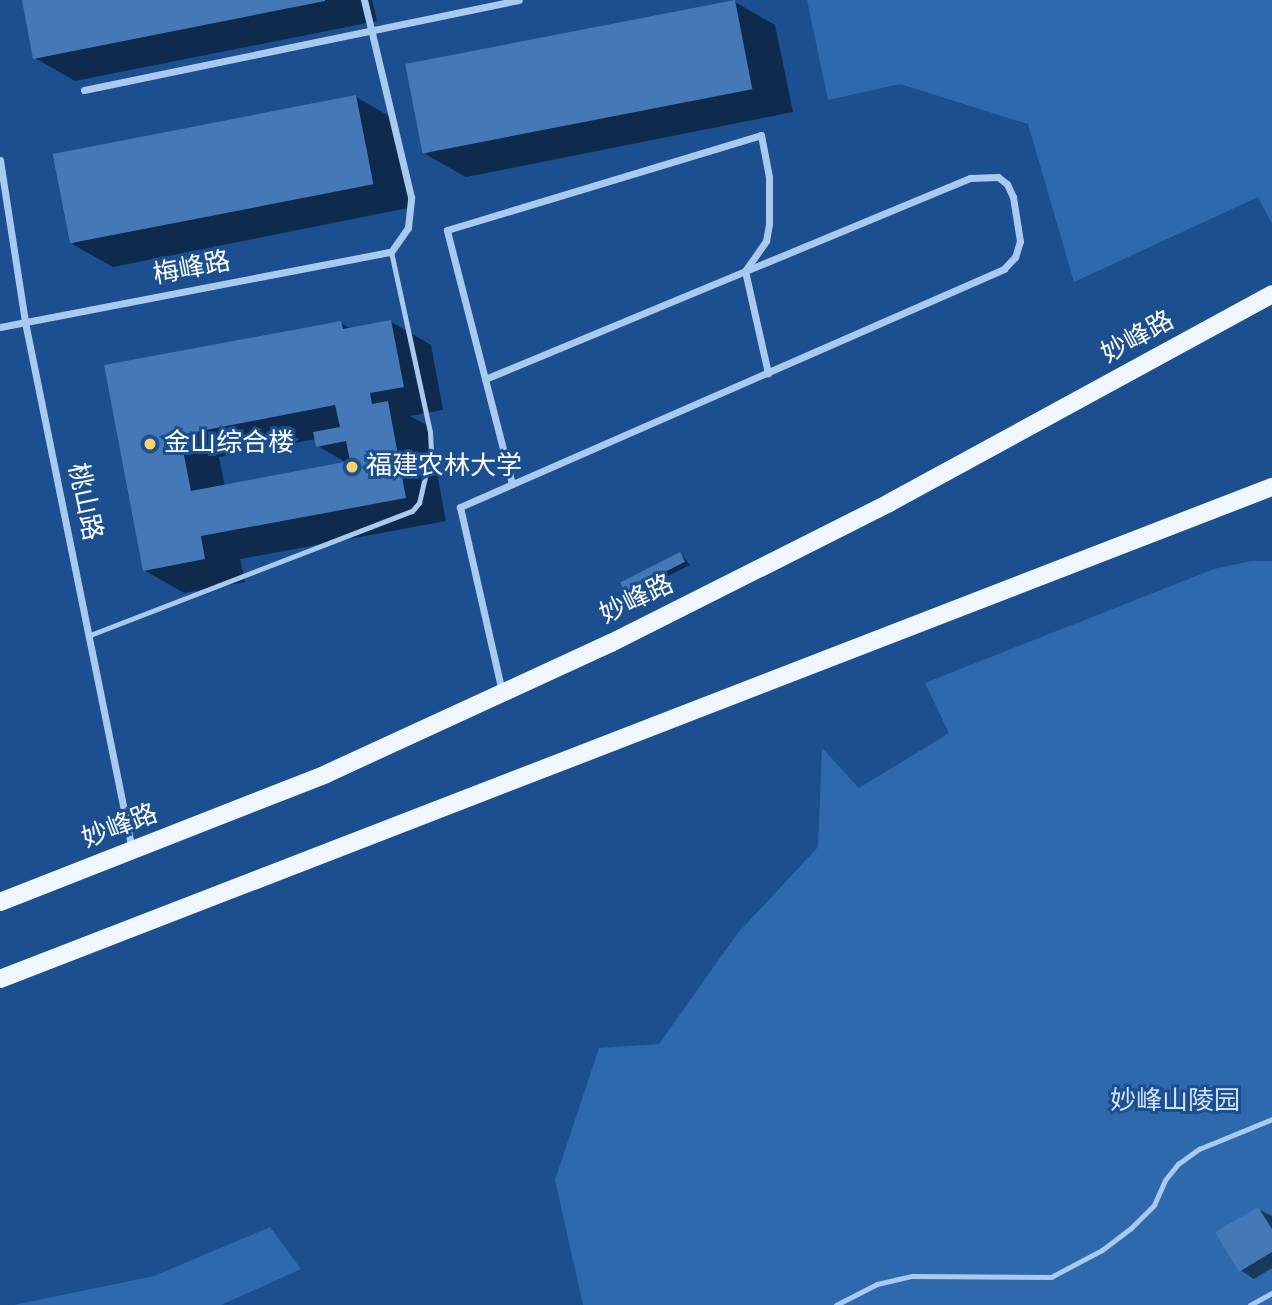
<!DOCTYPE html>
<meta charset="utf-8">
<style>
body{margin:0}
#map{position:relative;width:1272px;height:1305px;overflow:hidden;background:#1b4f8f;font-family:Signika,"Noto Sans SC",sans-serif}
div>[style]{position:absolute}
.green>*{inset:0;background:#2e69ad}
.shadow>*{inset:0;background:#0007}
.building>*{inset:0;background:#4478b7;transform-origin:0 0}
.lane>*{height:5px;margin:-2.5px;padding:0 2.5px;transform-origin:2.5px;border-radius:2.5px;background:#a9c9ee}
.street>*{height:7px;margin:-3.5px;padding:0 3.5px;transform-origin:3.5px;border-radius:3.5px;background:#a9c9ee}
.primary>*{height:18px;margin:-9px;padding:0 9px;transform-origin:9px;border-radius:9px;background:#f0f6ff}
.dots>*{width:19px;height:19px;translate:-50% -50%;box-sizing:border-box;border:4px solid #1b4f8f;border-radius:50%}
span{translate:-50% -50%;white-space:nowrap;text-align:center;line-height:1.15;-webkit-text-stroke:6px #1b4f8f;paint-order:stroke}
.street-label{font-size:26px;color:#fff}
.poi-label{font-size:26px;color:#fff}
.left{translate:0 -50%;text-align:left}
.park-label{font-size:26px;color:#cfe3fa}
</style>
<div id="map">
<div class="green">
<div style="clip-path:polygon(807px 0,1272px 0,1272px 224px,1258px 197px,1074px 282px,1028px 124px,900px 84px,828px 100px)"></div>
<div style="clip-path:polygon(1251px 561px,1272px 561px,1272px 1305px,583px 1305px,555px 1180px,599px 1048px,659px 1044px,737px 934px,818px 847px,822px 748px,859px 788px,949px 733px,925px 683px,1214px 569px)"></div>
<div style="clip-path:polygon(270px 1227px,301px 1269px,221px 1305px,14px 1305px,154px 1276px)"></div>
</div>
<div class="shadow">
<div style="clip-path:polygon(23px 0,372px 0,377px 21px,75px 81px,35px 58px)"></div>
<div style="clip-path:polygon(735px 2px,775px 25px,793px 112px,466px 177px,425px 154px)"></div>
<div style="clip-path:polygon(356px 97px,396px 120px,413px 207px,113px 267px,72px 244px)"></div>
<div style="clip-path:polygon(evenodd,390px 321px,431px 345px,443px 410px,410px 416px,428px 426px,446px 521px,240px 559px,245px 582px,184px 593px,144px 570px,106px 367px,341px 323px,351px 329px,390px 321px,316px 439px,318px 446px,347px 463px,225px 487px,219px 457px,316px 439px)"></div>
<div style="clip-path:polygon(680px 553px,690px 565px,632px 594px,626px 590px)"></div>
<div style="clip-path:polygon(1258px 1209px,1272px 1216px,1272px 1268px,1254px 1279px,1240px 1270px)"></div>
</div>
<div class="building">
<div style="clip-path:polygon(22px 0,325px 0,325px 1px,33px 59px)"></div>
<div style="left:735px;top:0;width:91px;height:336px;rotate:79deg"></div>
<div style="left:356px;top:95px;width:91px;height:309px;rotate:79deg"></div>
<div style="clip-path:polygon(evenodd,391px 320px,404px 387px,370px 393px,372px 404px,388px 401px,406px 498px,201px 536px,205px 559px,143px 571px,104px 365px,341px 321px,343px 329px,391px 320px,335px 405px,340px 427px,313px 432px,316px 447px,346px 441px,350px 461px,191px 491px,180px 435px,335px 405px)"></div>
<div style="left:680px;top:552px;width:11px;height:67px;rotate:63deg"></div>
<div style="clip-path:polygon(1258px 1207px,1272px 1229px,1272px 1252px,1239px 1272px,1215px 1232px)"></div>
</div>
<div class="lane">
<div style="left:90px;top:635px;width:345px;rotate:-21.1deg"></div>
<div style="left:412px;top:511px;width:11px;rotate:-49deg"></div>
<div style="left:419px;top:503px;width:53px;rotate:-77deg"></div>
<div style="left:431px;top:451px;width:19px;rotate:-93deg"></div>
<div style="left:430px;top:432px;width:184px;rotate:-102.2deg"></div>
<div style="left:836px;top:1305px;width:46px;rotate:-27.1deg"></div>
<div style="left:877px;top:1284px;width:36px;rotate:-13deg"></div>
<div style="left:912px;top:1276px;width:139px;rotate:0.4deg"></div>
<div style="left:1051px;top:1277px;width:58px;rotate:-27.9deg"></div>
<div style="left:1102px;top:1250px;width:36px;rotate:-37deg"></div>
<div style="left:1131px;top:1228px;width:33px;rotate:-45deg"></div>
<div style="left:1154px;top:1205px;width:27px;rotate:-66deg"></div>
<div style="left:1165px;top:1180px;width:21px;rotate:-51deg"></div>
<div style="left:1178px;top:1164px;width:26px;rotate:-36deg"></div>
<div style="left:1199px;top:1149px;width:79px;rotate:-22.3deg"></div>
<div style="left:1250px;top:1305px;width:25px;rotate:-29deg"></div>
</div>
<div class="street">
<div style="left:84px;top:90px;width:444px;rotate:-11.7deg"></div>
<div style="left:0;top:160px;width:164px;rotate:81.2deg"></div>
<div style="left:25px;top:322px;width:539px;rotate:78.54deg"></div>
<div style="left:0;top:327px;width:398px;rotate:-10.9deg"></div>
<div style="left:391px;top:252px;width:29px;rotate:-55deg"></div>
<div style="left:408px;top:228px;width:31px;rotate:-84deg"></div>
<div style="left:411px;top:197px;width:203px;rotate:-103.4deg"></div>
<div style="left:485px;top:379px;width:525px;rotate:-22.51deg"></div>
<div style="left:970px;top:178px;width:28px;rotate:-2deg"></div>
<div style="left:998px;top:177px;width:11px;rotate:38deg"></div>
<div style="left:1007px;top:184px;width:14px;rotate:65deg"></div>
<div style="left:1013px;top:197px;width:45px;rotate:81deg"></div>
<div style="left:1020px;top:241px;width:17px;rotate:107deg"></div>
<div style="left:1015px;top:257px;width:16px;rotate:133deg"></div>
<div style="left:1004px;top:269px;width:594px;rotate:156.37deg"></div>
<div style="left:460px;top:507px;width:190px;rotate:77.2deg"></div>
<div style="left:512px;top:484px;width:262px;rotate:-104.4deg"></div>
<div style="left:447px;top:230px;width:328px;rotate:-16.8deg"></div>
<div style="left:761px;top:135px;width:43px;rotate:79.2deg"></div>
<div style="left:769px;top:177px;width:47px;rotate:90deg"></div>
<div style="left:769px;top:224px;width:17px;rotate:100deg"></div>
<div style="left:766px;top:241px;width:37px;rotate:125deg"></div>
<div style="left:745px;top:271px;width:105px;rotate:77.3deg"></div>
</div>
<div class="primary">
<div style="left:0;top:902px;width:350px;rotate:-21.4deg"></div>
<div style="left:326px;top:774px;width:314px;rotate:-24.7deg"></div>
<div style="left:611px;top:643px;width:311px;rotate:-26.7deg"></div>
<div style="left:889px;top:503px;width:436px;rotate:-28.6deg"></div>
<div style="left:0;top:979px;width:1364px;rotate:-21.15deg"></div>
</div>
<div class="dots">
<div style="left:150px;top:444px;background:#ffd166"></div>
<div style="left:352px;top:467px;background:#ffd166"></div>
</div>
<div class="street-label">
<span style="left:192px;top:269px;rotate:-11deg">梅峰路</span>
<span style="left:1138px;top:338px;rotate:-29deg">妙峰路</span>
<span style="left:84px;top:502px;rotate:78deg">桃山路</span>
<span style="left:637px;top:600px;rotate:-26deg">妙峰路</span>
<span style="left:120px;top:827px;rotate:-21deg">妙峰路</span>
</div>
<div class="poi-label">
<span class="left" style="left:164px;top:444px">金山综合楼</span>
<span class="left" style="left:366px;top:467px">福建农林大学</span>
</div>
<div class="park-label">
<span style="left:1175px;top:1102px">妙峰山陵园</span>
</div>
</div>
